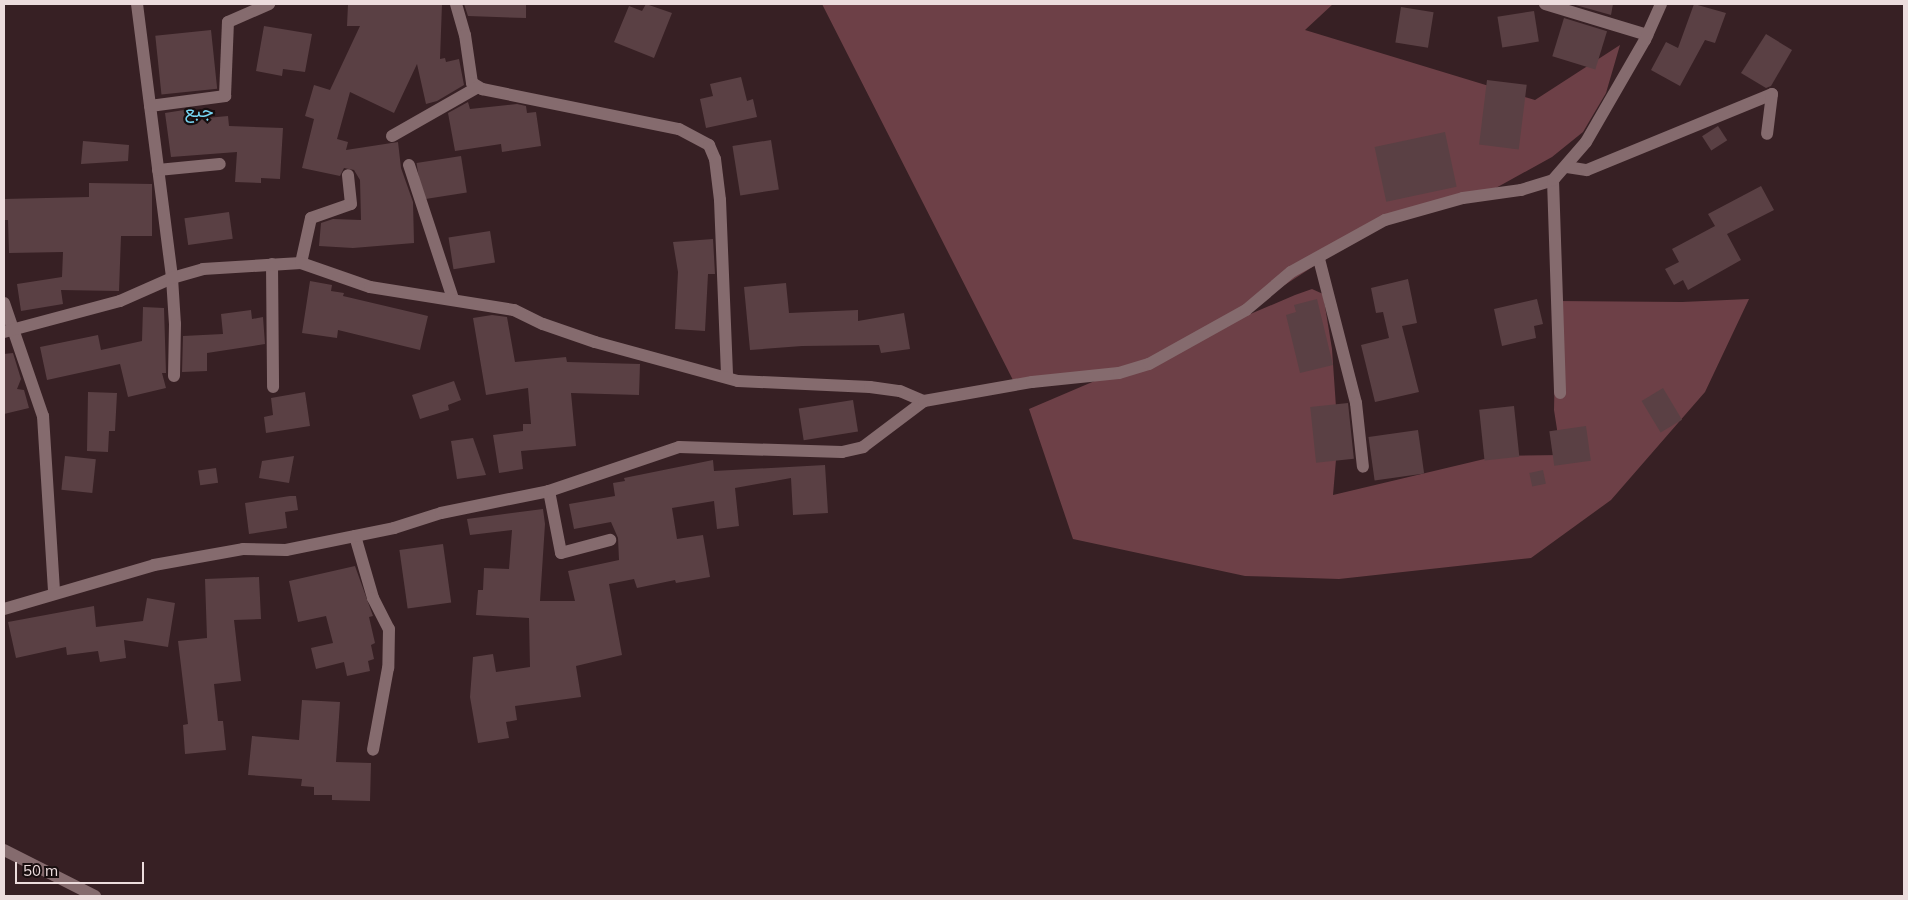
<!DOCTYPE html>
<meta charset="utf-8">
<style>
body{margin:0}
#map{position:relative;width:1908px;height:900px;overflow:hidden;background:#372024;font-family:Mulish,Vazirmatn,sans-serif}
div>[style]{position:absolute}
.green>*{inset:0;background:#6d4047}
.building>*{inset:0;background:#5a4044;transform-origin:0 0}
.minor>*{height:12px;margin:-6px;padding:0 6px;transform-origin:6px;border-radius:6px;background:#856b6e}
span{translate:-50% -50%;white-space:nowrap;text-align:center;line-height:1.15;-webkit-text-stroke:4.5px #180e0f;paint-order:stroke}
.quarter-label{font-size:18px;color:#77d7f5}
.frame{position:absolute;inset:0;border:5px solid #ecdcdd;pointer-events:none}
.scale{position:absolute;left:15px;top:862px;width:129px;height:22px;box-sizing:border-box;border:2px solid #ecdcdd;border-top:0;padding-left:6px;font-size:15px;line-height:18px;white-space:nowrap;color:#ecdcdd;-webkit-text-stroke:4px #180e0f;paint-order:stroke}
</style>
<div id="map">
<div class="green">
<div style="clip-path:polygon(822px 4px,1333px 4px,1305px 30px,1535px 100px,1620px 45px,1606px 93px,1583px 132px,1552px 157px,1485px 194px,1385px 220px,1246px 310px,1201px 335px,1295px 295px,1312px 289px,1323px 294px,1332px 349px,1338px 436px,1333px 495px,1497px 456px,1561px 455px,1554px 410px,1556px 301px,1682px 302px,1749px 299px,1705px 392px,1611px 500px,1531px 558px,1339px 579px,1245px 576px,1073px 539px,1029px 409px,1111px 374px,1015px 384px)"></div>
</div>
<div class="building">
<div style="clip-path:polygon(348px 4px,442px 4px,440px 59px,445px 58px,446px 62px,459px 59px,464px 85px,437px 101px,426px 104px,417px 64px,394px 113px,350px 92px,337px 139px,348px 142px,346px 150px,398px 142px,401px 168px,413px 202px,414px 243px,353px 248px,319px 246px,321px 223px,333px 219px,361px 220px,360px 180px,354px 170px,344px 168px,340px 176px,302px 168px,314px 119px,305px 116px,314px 85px,330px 90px,360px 26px,347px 26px)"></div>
<div style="clip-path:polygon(464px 4px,526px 4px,526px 18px,468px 16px)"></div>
<div style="clip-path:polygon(646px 4px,672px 13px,654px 58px,614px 42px,629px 6px,642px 11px)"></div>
<div style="clip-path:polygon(1572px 4px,1613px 4px,1611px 15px)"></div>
<div style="clip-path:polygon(1694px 4px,1726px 13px,1715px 43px,1705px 40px,1680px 86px,1651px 70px,1666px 42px,1678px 48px)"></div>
<div style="left:1401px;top:7px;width:33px;height:36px;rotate:9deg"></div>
<div style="left:1534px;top:11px;width:31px;height:37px;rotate:81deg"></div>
<div style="left:1564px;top:18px;width:45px;height:40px;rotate:17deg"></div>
<div style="clip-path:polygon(264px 26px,312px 34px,305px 72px,283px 69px,282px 76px,256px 71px)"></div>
<div style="left:211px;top:30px;width:59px;height:56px;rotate:84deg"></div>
<div style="clip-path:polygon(1766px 34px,1792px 50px,1771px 86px,1766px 88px,1741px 73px)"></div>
<div style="clip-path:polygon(741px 77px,747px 101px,753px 99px,757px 117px,706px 128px,700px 99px,713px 96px,710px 84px)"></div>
<div style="left:1487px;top:80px;width:40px;height:65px;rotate:7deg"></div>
<div style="clip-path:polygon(468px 102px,470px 109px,517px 104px,526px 106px,527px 113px,536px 112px,541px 146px,502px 152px,501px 144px,455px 151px,448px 113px)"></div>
<div style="clip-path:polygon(184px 110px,185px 120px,228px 116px,229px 126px,283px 128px,280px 179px,261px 178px,261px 183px,235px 182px,237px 152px,171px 157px,165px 113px)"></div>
<div style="left:1718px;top:126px;width:17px;height:19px;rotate:57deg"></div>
<div style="left:1445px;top:132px;width:56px;height:72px;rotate:78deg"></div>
<div style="left:771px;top:140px;width:50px;height:39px;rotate:81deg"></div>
<div style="clip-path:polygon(83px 141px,129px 145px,128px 161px,81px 164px)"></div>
<div style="left:461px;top:156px;width:37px;height:45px;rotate:81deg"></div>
<div style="clip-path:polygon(89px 183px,152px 184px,152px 236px,121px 236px,119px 291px,61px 290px,63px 304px,21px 311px,17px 284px,62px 277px,63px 252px,9px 253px,8px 220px,4px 220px,4px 199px,89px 197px)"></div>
<div style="clip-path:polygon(1761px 186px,1774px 210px,1727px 234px,1741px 260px,1688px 290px,1683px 280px,1674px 285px,1665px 269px,1679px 262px,1672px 249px,1715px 226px,1708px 214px)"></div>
<div style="left:229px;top:212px;width:27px;height:45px;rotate:82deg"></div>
<div style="left:490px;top:231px;width:32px;height:42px;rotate:81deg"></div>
<div style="clip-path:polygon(713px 239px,715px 274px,708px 274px,705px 331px,675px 329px,678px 272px,673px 242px)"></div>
<div style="clip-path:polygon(1408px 279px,1417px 323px,1402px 326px,1419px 392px,1375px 402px,1361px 345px,1389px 338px,1383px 312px,1376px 313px,1371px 288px)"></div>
<div style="clip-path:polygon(310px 281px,332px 285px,331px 291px,344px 293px,343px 296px,428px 316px,420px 350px,338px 330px,337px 338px,302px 333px)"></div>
<div style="clip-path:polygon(786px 283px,789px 313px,858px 310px,858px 321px,904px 313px,910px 349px,881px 353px,879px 345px,802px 346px,750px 350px,744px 287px)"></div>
<div style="clip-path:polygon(1317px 299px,1333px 365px,1300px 373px,1286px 315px,1296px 312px,1294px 305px)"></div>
<div style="clip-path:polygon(1537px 299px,1543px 324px,1534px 326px,1536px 338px,1502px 346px,1494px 309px)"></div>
<div style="clip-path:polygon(143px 307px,164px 308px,166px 373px,162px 373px,166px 388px,128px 397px,120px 364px,47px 380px,40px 347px,98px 335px,101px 350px,142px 341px)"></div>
<div style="clip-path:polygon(251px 310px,252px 319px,263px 317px,265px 344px,207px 353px,207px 371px,182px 372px,183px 336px,223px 334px,221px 314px)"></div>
<div style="clip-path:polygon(492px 315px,507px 317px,515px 362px,566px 357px,567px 362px,640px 364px,639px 395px,571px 393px,576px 446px,521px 451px,523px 469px,499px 473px,493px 435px,523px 431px,523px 424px,531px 424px,528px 388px,486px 395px,473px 318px)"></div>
<div style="clip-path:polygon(13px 353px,21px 379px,17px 389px,24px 390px,29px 408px,4px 414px,4px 354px)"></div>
<div style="clip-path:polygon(454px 381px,461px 400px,448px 405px,449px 410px,420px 419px,412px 395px)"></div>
<div style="left:1663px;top:388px;width:37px;height:25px;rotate:59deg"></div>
<div style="clip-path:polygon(88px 392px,117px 393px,115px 431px,109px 431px,108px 452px,87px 451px)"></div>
<div style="clip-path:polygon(305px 392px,310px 426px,266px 433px,264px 417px,273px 415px,271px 398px)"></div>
<div style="left:853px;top:400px;width:32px;height:55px;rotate:81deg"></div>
<div style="left:1348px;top:403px;width:56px;height:38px;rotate:84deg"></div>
<div style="left:1514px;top:406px;width:51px;height:35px;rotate:84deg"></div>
<div style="left:1586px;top:426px;width:35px;height:37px;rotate:82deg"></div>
<div style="left:1418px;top:430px;width:44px;height:50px;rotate:82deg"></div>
<div style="clip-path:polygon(473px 438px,486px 475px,457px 479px,451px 441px)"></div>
<div style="left:65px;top:456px;width:31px;height:34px;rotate:6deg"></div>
<div style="clip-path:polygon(294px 456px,289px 483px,259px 478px,262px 461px)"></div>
<div style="clip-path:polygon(713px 460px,714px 471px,825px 465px,828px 513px,793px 515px,791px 478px,735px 488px,739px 526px,717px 529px,714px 501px,672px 508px,677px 539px,703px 535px,710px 577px,676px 583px,675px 580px,637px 588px,634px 579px,609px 584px,622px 655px,576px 666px,581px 697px,515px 706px,517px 720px,506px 722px,509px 738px,478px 743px,470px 697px,473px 657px,493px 654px,496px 672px,530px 667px,529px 618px,476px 615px,478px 590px,483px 590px,484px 568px,509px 569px,512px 530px,470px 535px,467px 519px,543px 509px,545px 524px,540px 601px,575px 601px,568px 571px,619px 560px,618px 538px,611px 522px,574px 529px,569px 504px,615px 496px,613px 483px,625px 481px,624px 478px)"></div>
<div style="left:216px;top:468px;width:15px;height:18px;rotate:82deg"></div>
<div style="left:1543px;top:470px;width:14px;height:14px;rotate:78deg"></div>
<div style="clip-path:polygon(290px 496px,296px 496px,298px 510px,285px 512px,287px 528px,249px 534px,245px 503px)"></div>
<div style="left:443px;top:544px;width:59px;height:44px;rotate:82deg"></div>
<div style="clip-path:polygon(355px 566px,373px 616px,369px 617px,375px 643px,371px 645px,374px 659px,368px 661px,370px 671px,347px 676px,344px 662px,316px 669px,311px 648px,333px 643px,326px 616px,298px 622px,289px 581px)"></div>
<div style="clip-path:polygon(259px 577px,261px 619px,234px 620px,241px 681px,214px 684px,218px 721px,223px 721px,226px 750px,185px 754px,183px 725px,188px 724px,178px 641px,207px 638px,205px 579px)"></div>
<div style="clip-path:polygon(147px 598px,175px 603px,168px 647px,124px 640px,126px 658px,100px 662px,98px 651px,67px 655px,66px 647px,16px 658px,8px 622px,94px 606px,96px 627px,143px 621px)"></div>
<div style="clip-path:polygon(302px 700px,340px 702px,336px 762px,371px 763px,370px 801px,332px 800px,332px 795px,314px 795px,314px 787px,301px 786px,302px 779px,248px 775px,252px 736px,299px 740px)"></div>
</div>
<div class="minor">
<div style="left:137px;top:4px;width:276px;rotate:82.7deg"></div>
<div style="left:172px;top:278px;width:46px;rotate:86.3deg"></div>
<div style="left:175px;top:324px;width:52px;rotate:91.1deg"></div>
<div style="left:456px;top:4px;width:32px;rotate:74deg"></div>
<div style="left:465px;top:35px;width:49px;rotate:81.7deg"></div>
<div style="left:472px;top:83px;width:12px;rotate:31deg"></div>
<div style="left:482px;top:89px;width:201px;rotate:11.5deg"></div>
<div style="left:679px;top:129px;width:34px;rotate:28deg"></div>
<div style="left:709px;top:145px;width:15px;rotate:67deg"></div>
<div style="left:715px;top:159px;width:41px;rotate:83deg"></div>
<div style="left:720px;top:200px;width:177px;rotate:87.7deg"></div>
<div style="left:1545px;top:4px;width:107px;rotate:16.9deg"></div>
<div style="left:150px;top:106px;width:76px;rotate:-7.6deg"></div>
<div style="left:225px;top:96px;width:74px;rotate:-87.7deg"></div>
<div style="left:228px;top:22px;width:45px;rotate:-23.7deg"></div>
<div style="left:392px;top:136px;width:99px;rotate:-29.7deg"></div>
<div style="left:409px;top:165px;width:141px;rotate:71.8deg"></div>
<div style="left:1567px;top:167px;width:20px;rotate:9deg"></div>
<div style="left:1587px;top:170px;width:200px;rotate:-22.3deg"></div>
<div style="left:1772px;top:94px;width:40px;rotate:97.1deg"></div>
<div style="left:158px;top:170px;width:62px;rotate:-5.5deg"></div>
<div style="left:1553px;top:180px;width:213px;rotate:88.1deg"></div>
<div style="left:1319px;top:259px;width:149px;rotate:75.6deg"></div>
<div style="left:1356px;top:403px;width:64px;rotate:83.8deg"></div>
<div style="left:301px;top:263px;width:46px;rotate:-77.5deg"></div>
<div style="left:311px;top:218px;width:42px;rotate:-19.3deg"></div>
<div style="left:351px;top:204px;width:29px;rotate:-96deg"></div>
<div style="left:272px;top:264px;width:123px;rotate:89.5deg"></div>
<div style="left:4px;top:303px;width:120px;rotate:71deg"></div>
<div style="left:43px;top:416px;width:176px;rotate:86.4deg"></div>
<div style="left:4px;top:332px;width:120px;rotate:-15deg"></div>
<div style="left:120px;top:301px;width:57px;rotate:-23.9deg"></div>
<div style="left:172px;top:278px;width:32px;rotate:-16deg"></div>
<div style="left:203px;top:269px;width:98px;rotate:-3.5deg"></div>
<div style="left:301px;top:263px;width:73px;rotate:19.2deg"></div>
<div style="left:370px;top:287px;width:146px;rotate:9.1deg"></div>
<div style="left:514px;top:310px;width:32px;rotate:26deg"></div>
<div style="left:543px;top:324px;width:55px;rotate:19.1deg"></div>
<div style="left:595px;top:342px;width:148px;rotate:15.3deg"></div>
<div style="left:738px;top:381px;width:132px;rotate:2.6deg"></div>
<div style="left:870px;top:387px;width:30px;rotate:8deg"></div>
<div style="left:900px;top:391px;width:26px;rotate:23deg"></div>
<div style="left:549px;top:491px;width:63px;rotate:79deg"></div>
<div style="left:561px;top:553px;width:51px;rotate:-14.9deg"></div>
<div style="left:355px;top:536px;width:65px;rotate:73.8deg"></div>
<div style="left:373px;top:598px;width:35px;rotate:63deg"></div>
<div style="left:389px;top:629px;width:39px;rotate:91deg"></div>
<div style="left:388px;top:668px;width:83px;rotate:100.4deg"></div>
<div style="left:4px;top:609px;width:156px;rotate:-16.3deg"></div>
<div style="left:154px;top:565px;width:90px;rotate:-10.2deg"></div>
<div style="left:243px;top:549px;width:43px;rotate:1.3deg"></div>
<div style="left:286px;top:550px;width:110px;rotate:-11.5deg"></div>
<div style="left:394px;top:528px;width:49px;rotate:-17.7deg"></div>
<div style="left:441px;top:513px;width:110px;rotate:-11.5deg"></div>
<div style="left:549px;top:491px;width:137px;rotate:-18.7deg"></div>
<div style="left:679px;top:447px;width:163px;rotate:1.8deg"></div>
<div style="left:842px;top:452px;width:22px;rotate:-13deg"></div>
<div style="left:863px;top:447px;width:76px;rotate:-37deg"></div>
<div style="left:924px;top:401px;width:110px;rotate:-10deg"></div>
<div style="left:1032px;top:382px;width:87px;rotate:-5.9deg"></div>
<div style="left:1119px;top:373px;width:31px;rotate:-17deg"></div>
<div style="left:1149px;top:364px;width:111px;rotate:-29.1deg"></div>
<div style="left:1246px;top:310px;width:59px;rotate:-40.2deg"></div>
<div style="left:1291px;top:272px;width:107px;rotate:-29deg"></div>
<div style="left:1385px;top:220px;width:81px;rotate:-15.8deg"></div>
<div style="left:1463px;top:198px;width:59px;rotate:-7.9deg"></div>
<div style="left:1521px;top:190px;width:34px;rotate:-17deg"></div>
<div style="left:1553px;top:180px;width:50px;rotate:-49deg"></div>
<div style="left:1586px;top:142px;width:118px;rotate:-60deg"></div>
<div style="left:1645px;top:40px;width:39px;rotate:-66deg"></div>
<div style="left:4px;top:850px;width:102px;rotate:26.8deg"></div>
</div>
<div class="quarter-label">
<span style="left:199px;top:111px">جبع</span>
</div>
<div class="frame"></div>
<div class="scale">50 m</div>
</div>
